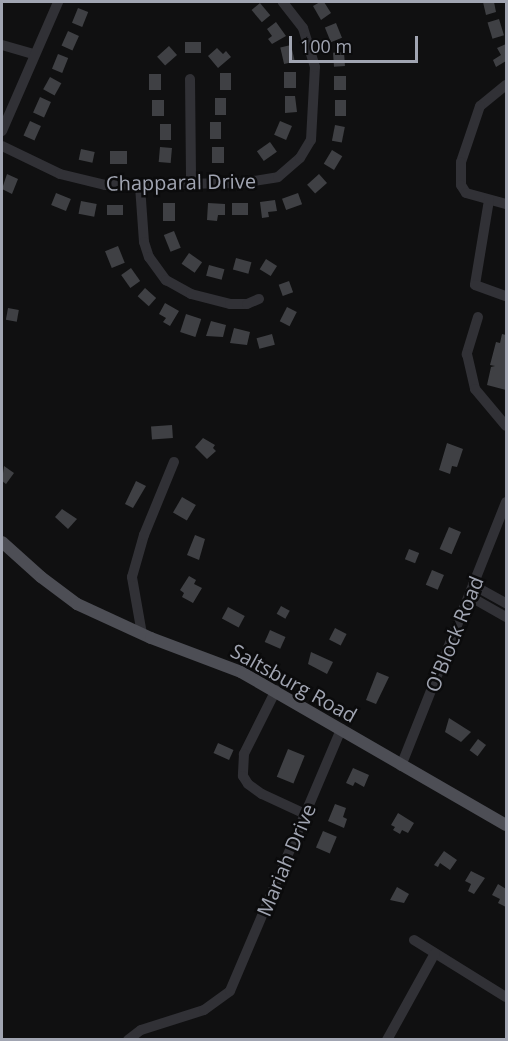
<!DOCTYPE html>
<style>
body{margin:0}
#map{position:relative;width:508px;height:1041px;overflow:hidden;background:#101011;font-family:"Open Sans",sans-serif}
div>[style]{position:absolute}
.building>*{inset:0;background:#3f4044;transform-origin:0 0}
.minor>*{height:10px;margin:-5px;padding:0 5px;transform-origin:5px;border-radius:5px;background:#313136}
.major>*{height:12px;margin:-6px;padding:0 6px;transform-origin:6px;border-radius:6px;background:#4d4e55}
span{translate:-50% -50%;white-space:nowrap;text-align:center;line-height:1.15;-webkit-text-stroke:5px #0b0b0c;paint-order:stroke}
.street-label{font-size:20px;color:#a1a5b2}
.frame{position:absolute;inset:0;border:3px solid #a1a5b2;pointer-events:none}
.scale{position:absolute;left:289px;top:36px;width:129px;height:27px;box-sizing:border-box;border:3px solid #a1a5b2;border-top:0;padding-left:8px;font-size:18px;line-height:21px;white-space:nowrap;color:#a1a5b2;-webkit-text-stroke:4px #0b0b0c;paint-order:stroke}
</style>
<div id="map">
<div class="building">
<div style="clip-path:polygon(320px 2px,324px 2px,331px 13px,321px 20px,313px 6px)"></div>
<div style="clip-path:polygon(483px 2px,494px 2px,496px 12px,486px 15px)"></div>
<div style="left:260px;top:3px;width:16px;height:11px;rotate:50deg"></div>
<div style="left:78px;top:8px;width:11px;height:16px;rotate:22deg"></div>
<div style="left:499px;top:19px;width:17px;height:12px;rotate:73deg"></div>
<div style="clip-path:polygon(276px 22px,286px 36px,272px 44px,268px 39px,272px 36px,267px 29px)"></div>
<div style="left:336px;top:23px;width:16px;height:12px;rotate:68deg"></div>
<div style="left:68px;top:31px;width:12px;height:16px;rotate:24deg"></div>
<div style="left:185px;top:42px;width:16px;height:11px"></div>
<div style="clip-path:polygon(506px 44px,506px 61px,496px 67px,493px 60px,501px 55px,497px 48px)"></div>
<div style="left:291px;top:45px;width:17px;height:11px;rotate:77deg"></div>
<div style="left:169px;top:46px;width:12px;height:16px;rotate:48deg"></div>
<div style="clip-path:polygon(217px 48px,223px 54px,226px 51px,231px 57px,218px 68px,208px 56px)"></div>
<div style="left:344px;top:52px;width:14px;height:11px;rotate:86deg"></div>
<div style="left:58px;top:54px;width:11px;height:16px;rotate:22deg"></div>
<div style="left:284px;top:72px;width:12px;height:16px"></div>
<div style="left:220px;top:73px;width:11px;height:17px"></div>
<div style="left:149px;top:74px;width:12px;height:16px"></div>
<div style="left:334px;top:76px;width:12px;height:14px"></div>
<div style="left:50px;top:77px;width:13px;height:14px;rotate:29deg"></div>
<div style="clip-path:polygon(285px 96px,295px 96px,297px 112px,285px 113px)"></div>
<div style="left:40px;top:97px;width:12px;height:17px;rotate:24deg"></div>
<div style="left:226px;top:98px;width:17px;height:11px;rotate:90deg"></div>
<div style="left:152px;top:100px;width:12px;height:16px"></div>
<div style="left:335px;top:100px;width:11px;height:16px"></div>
<div style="left:30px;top:121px;width:12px;height:16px;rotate:24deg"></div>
<div style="left:280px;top:121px;width:13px;height:15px;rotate:23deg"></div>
<div style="left:210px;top:122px;width:11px;height:17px"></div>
<div style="left:160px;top:124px;width:11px;height:16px"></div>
<div style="left:335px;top:125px;width:10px;height:16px;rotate:11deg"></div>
<div style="left:270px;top:142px;width:12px;height:16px;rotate:55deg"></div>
<div style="left:160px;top:147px;width:12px;height:15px;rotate:5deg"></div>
<div style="left:212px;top:147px;width:12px;height:16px"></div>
<div style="left:81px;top:149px;width:14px;height:11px;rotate:12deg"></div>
<div style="left:332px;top:150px;width:12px;height:16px;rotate:31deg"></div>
<div style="left:110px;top:151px;width:17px;height:13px"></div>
<div style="clip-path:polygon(7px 174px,18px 179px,12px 194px,2px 189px)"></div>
<div style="left:319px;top:174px;width:12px;height:16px;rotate:48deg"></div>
<div style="left:56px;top:193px;width:16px;height:13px;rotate:22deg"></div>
<div style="left:298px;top:193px;width:12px;height:17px;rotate:70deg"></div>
<div style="clip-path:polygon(275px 200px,277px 211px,268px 212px,269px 217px,262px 218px,260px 202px)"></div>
<div style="left:81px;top:201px;width:16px;height:13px;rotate:11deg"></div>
<div style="left:163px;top:203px;width:12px;height:18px"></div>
<div style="clip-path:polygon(208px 203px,225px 204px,225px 215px,218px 215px,217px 221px,207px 220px)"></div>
<div style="left:232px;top:203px;width:16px;height:12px"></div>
<div style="left:107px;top:205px;width:16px;height:10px"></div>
<div style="left:174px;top:231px;width:18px;height:11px;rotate:68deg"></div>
<div style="left:118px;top:246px;width:18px;height:14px;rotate:68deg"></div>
<div style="left:189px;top:253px;width:16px;height:13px;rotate:35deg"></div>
<div style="left:236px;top:258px;width:16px;height:12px;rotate:15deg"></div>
<div style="left:266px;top:259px;width:13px;height:12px;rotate:32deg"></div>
<div style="left:209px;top:265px;width:16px;height:11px;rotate:15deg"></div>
<div style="left:131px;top:268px;width:16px;height:12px;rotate:55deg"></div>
<div style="left:289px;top:281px;width:12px;height:11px;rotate:70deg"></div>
<div style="left:145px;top:288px;width:15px;height:11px;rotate:42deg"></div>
<div style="clip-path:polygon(165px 303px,179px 311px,170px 326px,163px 322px,166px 318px,159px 314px)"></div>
<div style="left:287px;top:307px;width:11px;height:16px;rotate:27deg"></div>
<div style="left:8px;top:308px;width:11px;height:12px;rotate:10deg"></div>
<div style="left:186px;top:314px;width:16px;height:19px;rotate:18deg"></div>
<div style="clip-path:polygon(211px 321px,226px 325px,223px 337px,206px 336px)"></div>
<div style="clip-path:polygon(234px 328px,250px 332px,247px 345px,230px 343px)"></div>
<div style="left:272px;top:334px;width:11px;height:16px;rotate:75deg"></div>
<div style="clip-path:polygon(502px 334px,506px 335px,506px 390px,487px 385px,491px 367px,495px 366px,490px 365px,496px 342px,500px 343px)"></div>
<div style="left:172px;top:425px;width:13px;height:21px;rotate:86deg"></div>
<div style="clip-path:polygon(203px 438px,215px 445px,213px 448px,216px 451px,207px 459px,195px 447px)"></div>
<div style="clip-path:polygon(447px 443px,463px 449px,457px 467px,452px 466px,450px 474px,439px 470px)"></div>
<div style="clip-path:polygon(4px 466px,14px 473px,6px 484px,2px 481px)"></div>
<div style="clip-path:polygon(136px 481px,146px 486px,133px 508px,125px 504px)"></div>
<div style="left:182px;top:497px;width:16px;height:18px;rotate:30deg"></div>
<div style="clip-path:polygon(62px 509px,77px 519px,68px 529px,55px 517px)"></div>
<div style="left:449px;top:527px;width:13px;height:24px;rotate:23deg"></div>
<div style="clip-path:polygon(195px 535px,205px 539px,199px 560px,187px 555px)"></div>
<div style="left:409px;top:549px;width:11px;height:11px;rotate:22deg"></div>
<div style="left:432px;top:570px;width:13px;height:16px;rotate:23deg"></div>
<div style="clip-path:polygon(189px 576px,196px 580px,194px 584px,202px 588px,193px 603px,182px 597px,184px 593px,180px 590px)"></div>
<div style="left:281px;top:606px;width:10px;height:9px;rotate:29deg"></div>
<div style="left:228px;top:607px;width:19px;height:13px;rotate:28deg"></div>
<div style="left:335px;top:628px;width:13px;height:13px;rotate:27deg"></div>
<div style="left:270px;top:630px;width:17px;height:13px;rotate:24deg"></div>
<div style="clip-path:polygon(311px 652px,333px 662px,327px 674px,308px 664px)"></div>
<div style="clip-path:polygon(377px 672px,389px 677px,376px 704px,366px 700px)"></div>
<div style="clip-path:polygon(449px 718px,471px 732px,461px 742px,445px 732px)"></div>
<div style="left:478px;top:739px;width:10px;height:14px;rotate:37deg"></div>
<div style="left:218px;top:743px;width:17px;height:11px;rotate:24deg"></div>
<div style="left:288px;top:749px;width:18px;height:30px;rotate:22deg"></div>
<div style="clip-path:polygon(353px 768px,369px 775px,364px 787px,355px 782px,353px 786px,346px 783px)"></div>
<div style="clip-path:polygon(335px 804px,346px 808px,343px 817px,347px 819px,344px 828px,328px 821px)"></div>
<div style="clip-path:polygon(398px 813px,414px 823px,408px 833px,402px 830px,400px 834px,393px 830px,395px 827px,391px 825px)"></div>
<div style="left:323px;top:831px;width:15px;height:18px;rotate:23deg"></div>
<div style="clip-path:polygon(444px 851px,457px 860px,450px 870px,440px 863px,438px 867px,434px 865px)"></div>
<div style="clip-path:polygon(471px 871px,485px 878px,474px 894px,468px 891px,471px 884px,465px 881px)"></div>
<div style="clip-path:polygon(498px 884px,506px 889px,506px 907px,498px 903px,500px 899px,492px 895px)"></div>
<div style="clip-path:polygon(397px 887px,409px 894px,404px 903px,390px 900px)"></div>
</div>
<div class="minor">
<div style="left:2px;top:45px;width:32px;rotate:16deg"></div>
<div style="left:190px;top:79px;width:104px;rotate:89.4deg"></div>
<div style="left:506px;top:85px;width:33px;rotate:141deg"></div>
<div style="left:480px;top:106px;width:59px;rotate:108.7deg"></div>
<div style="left:461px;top:162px;width:23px;rotate:90deg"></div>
<div style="left:461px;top:185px;width:9px;rotate:58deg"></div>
<div style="left:466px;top:193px;width:41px;rotate:15.4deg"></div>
<div style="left:2px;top:131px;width:141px;rotate:-66.5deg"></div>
<div style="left:2px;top:146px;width:64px;rotate:25.8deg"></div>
<div style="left:60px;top:174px;width:46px;rotate:13.7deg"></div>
<div style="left:105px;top:185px;width:136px;rotate:-0.8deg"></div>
<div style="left:241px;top:183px;width:37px;rotate:-9deg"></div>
<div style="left:278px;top:177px;width:29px;rotate:-41deg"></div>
<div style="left:300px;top:158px;width:21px;rotate:-59deg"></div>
<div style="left:311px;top:140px;width:73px;rotate:-86.9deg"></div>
<div style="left:315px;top:67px;width:41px;rotate:-107.1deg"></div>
<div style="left:303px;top:28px;width:33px;rotate:-128deg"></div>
<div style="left:140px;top:186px;width:56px;rotate:85.9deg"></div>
<div style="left:144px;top:242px;width:16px;rotate:72deg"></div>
<div style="left:149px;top:257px;width:29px;rotate:54deg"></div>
<div style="left:166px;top:280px;width:29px;rotate:29deg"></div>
<div style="left:191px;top:294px;width:40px;rotate:14.4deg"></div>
<div style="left:230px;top:304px;width:17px"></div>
<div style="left:247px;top:304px;width:13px;rotate:-23deg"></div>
<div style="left:489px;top:200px;width:86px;rotate:99.4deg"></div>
<div style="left:475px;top:285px;width:33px;rotate:20deg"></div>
<div style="left:478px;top:317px;width:39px;rotate:107deg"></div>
<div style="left:467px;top:354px;width:36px;rotate:77deg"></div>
<div style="left:475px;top:389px;width:48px;rotate:50deg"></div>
<div style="left:473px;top:585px;width:38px;rotate:29deg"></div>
<div style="left:469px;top:596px;width:43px;rotate:29.6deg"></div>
<div style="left:142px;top:634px;width:58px;rotate:-100deg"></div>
<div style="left:132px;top:577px;width:44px;rotate:-74.1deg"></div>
<div style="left:144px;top:535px;width:79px;rotate:-67.7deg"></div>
<div style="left:276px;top:690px;width:72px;rotate:116.6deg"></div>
<div style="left:244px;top:754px;width:22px;rotate:93deg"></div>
<div style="left:243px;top:776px;width:9px;rotate:58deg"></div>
<div style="left:248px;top:784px;width:17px;rotate:36deg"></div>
<div style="left:262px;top:794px;width:47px;rotate:24.9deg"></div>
<div style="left:401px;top:766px;width:284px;rotate:-68.3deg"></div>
<div style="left:414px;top:940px;width:108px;rotate:31.8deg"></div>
<div style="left:128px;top:1040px;width:16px;rotate:-38deg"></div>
<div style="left:141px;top:1030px;width:66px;rotate:-17.6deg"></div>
<div style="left:204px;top:1010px;width:32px;rotate:-36deg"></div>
<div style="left:230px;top:991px;width:285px;rotate:-67deg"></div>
<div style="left:387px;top:1040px;width:99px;rotate:-61.1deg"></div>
</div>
<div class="major">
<div style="left:2px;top:542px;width:52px;rotate:41.9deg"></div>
<div style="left:41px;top:577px;width:45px;rotate:36.9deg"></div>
<div style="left:77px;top:604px;width:81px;rotate:24.7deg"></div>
<div style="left:151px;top:638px;width:96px;rotate:20.7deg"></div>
<div style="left:241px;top:672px;width:306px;rotate:30deg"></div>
</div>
<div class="street-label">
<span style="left:181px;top:182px;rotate:-1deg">Chapparal Drive</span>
<span style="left:454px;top:634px;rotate:-68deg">O'Block Road</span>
<span style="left:294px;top:683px;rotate:29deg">Saltsburg Road</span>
<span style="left:286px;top:860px;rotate:-67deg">Mariah Drive</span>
</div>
<div class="frame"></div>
<div class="scale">100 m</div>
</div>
